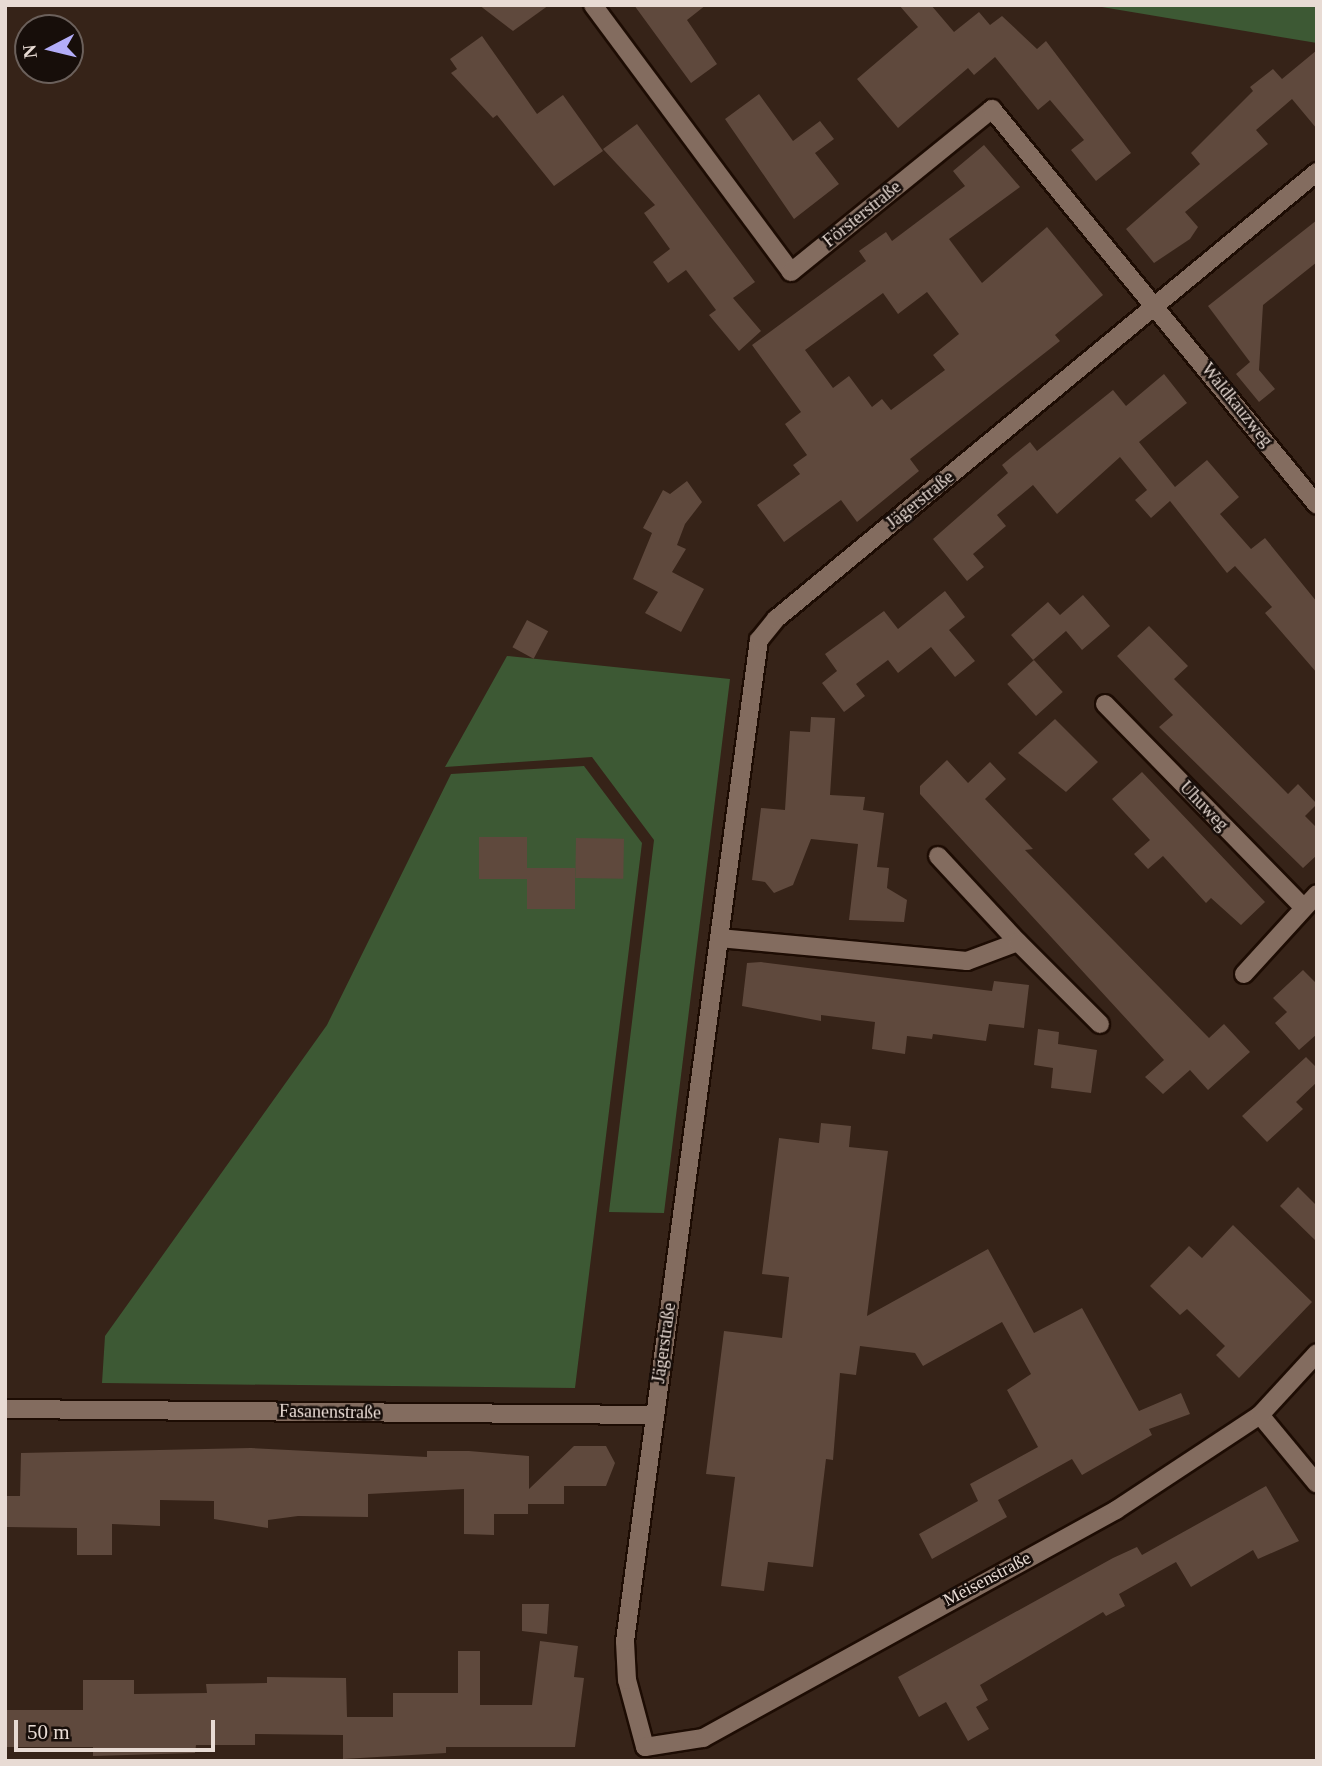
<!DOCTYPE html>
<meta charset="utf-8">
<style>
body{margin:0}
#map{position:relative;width:1322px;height:1766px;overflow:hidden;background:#362318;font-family:"Times New Roman",serif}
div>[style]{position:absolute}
.green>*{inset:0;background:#3d5934}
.building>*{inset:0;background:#5f493d;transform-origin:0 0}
.roads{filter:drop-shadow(2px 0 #1d0c03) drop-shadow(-2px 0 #1d0c03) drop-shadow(0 2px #1d0c03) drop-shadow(0 -2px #1d0c03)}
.minor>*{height:18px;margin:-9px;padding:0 9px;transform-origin:9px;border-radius:9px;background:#836c5f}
span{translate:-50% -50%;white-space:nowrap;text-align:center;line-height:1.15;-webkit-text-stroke:5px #170e0a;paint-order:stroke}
.street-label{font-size:18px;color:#e8dbd4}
.frame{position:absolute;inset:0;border:7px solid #e8dbd4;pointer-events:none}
.north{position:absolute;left:14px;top:14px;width:70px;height:70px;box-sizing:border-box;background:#170e0a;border:2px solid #6b605b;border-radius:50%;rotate:263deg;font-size:19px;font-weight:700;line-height:28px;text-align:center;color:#e8dbd4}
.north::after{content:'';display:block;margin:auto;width:24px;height:32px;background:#b3adf9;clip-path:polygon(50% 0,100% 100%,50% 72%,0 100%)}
.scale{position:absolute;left:14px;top:1720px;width:201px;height:32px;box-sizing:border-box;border:4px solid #e8dbd4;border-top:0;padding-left:9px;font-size:21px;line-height:24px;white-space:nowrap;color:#e8dbd4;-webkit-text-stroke:5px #170e0a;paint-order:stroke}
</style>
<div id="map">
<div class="green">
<div style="clip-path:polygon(1090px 5px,1317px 5px,1317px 43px)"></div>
<div style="clip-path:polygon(507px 656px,730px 679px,664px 1213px,609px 1212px,654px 840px,592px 757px,445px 767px)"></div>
<div style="clip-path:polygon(584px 766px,642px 843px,575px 1388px,102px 1383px,105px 1336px,327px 1025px,451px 774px)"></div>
</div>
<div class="building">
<div style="clip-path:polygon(479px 5px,549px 5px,513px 31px)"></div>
<div style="clip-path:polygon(634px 5px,706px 5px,687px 20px,717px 64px,691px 83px)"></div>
<div style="clip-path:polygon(899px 5px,931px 5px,954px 32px,979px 12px,990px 25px,1002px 16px,1037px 49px,1046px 41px,1131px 153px,1096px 181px,1071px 150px,1084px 140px,1050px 100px,1038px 110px,995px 57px,974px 75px,968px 68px,898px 128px,857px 79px,918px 27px)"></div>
<div style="clip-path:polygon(482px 36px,537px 114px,563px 95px,603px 151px,554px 186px,497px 115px,493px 118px,451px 73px,457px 69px,450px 59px)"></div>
<div style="clip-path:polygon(1317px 50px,1317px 129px,1292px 99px,1256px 130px,1268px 144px,1185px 212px,1198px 227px,1190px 239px,1154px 263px,1126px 229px,1200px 164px,1191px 153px,1253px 91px,1250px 87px,1273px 69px,1282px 79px)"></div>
<div style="clip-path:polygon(759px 94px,793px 141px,820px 121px,834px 139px,815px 153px,839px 184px,794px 219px,725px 119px)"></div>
<div style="clip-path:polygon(637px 124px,755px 282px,733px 298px,761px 331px,739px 351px,709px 315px,716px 310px,686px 270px,668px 283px,653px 262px,670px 249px,644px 213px,655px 205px,603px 149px)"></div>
<div style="clip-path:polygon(evenodd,984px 145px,1020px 187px,949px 239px,982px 283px,1047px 227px,1103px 295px,1055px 335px,1060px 341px,910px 459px,919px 471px,857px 522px,841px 500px,784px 542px,757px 505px,800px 474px,793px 465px,807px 455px,785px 424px,801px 412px,752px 345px,866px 261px,859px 251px,886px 232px,892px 241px,965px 186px,953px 171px,984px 145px,927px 292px,959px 334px,933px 355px,945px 370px,891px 410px,882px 399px,872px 407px,849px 376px,833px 388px,805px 350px,883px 293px,898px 314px,927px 292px)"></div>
<div style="clip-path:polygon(1317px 220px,1317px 262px,1263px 305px,1259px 370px,1275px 389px,1259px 402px,1236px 374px,1250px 362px,1208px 306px)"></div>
<div style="clip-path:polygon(1164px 374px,1187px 403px,1139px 442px,1175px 487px,1207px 460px,1239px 497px,1220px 514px,1251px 549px,1265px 538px,1317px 602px,1317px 673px,1265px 613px,1272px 607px,1235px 566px,1227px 573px,1170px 501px,1151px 518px,1135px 500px,1147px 490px,1120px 457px,1057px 514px,1033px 485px,997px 515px,1006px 526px,973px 554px,984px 567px,967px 581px,933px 539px,1008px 473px,1002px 465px,1030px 442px,1037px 451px,1113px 390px,1126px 406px)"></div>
<div style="clip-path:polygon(687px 481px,702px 502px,685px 524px,677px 545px,686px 549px,672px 572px,704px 589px,681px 632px,645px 613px,658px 592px,633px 579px,652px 533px,643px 528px,663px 490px,670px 494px)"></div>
<div style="clip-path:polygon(945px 591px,965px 617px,949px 630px,975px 661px,955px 677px,931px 647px,898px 673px,888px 660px,856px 684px,865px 696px,844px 712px,822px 683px,837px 671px,825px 654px,884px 611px,898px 629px)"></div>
<div style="clip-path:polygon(1083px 595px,1110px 626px,1082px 650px,1066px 631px,1033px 660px,1011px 635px,1048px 602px,1060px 615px)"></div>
<div style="left:527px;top:620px;width:24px;height:31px;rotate:28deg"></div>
<div style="clip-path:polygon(1149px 626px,1188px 666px,1174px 679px,1288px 794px,1298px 784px,1317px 804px,1305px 816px,1317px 828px,1317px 855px,1303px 868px,1159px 727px,1173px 715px,1117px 656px)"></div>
<div style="left:1034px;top:660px;width:43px;height:36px;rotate:48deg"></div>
<div style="clip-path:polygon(811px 717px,835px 718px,830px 795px,865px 797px,863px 810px,884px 813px,877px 867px,889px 868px,887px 888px,907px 900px,904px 922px,849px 920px,858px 844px,811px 839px,793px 885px,774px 893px,765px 882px,752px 880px,761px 808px,785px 810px,790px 731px,810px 732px)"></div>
<div style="clip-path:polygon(1055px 719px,1098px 762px,1066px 792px,1018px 753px)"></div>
<div style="clip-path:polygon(947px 760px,968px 783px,990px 762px,1006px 779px,985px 799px,1033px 849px,1025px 850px,1209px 1038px,1224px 1024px,1250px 1052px,1208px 1090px,1190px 1070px,1163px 1094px,1145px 1077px,1164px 1060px,920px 794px,920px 786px)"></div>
<div style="clip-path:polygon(1142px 772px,1265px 902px,1241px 925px,1211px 898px,1206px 903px,1163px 856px,1148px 869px,1134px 854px,1150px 840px,1112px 799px)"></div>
<div style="clip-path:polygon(479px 837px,527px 837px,527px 868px,575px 868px,575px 909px,527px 909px,527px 879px,479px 879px)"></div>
<div style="left:576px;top:838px;width:48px;height:40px;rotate:1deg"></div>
<div style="clip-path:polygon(761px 962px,992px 991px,994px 981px,1029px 985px,1024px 1028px,989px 1024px,986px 1041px,933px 1034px,932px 1039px,907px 1036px,905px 1054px,872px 1049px,875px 1022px,821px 1015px,821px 1021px,742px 1006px,747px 963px)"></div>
<div style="clip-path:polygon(1303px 970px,1317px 984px,1317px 1034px,1299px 1050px,1275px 1023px,1287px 1012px,1273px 998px)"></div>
<div style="clip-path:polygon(1038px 1029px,1059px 1032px,1058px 1044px,1097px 1050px,1091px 1093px,1051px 1088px,1053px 1068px,1034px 1065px)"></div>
<div style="clip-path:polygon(1306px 1057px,1317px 1068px,1317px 1082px,1296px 1102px,1303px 1109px,1267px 1142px,1242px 1116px)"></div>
<div style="clip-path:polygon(821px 1123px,851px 1126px,849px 1147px,888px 1151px,867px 1316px,988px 1249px,1034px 1333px,1082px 1308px,1139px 1411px,1181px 1393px,1190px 1414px,1149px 1429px,1152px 1435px,1082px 1475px,1072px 1459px,998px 1500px,1007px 1517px,932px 1559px,919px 1534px,978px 1501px,970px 1484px,1038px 1447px,1007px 1390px,1031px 1374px,1002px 1322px,923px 1366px,915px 1353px,860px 1346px,856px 1375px,840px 1373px,833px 1460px,826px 1459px,813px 1567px,768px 1562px,764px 1591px,721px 1586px,735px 1477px,706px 1474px,724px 1331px,782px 1338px,789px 1277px,762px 1274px,779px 1138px,819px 1143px)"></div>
<div style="clip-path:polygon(1298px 1187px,1317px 1206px,1317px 1242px,1280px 1206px)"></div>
<div style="clip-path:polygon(1233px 1225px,1312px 1302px,1239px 1378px,1216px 1355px,1225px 1346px,1187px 1309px,1180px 1315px,1150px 1286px,1189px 1246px,1202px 1258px)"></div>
<div style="clip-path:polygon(574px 1446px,606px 1446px,615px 1463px,606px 1486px,564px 1486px,564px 1504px,528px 1504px,528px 1514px,494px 1514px,494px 1535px,464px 1534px,464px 1489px,368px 1494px,368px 1517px,298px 1516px,268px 1520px,268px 1528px,214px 1519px,214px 1501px,160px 1500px,160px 1526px,112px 1524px,112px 1555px,77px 1555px,77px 1528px,7px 1527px,7px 1496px,20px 1496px,21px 1453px,251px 1448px,427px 1457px,427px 1451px,469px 1451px,529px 1456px,529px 1489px)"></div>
<div style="clip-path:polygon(1266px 1486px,1299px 1541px,1258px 1559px,1253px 1550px,1191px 1587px,1176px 1562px,1119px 1594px,1125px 1606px,1106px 1616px,1103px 1612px,980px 1685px,988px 1700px,976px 1707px,989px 1729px,968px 1741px,946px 1702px,919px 1717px,898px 1677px,1113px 1558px,1137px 1547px,1142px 1555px)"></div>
<div style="clip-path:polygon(522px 1604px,549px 1604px,547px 1634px,522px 1631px)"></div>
<div style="clip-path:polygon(540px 1641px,578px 1646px,574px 1677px,584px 1678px,575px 1747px,446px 1747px,446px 1753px,343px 1759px,343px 1735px,255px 1734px,255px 1745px,196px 1745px,195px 1753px,93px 1756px,93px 1747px,5px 1747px,5px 1710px,83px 1710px,83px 1680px,134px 1680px,134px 1694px,207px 1693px,206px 1684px,267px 1683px,267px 1677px,346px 1678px,347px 1717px,393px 1717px,393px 1693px,458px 1693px,458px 1651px,480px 1651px,480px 1705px,532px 1705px)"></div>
</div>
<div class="roads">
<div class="minor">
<div style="left:593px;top:5px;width:332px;rotate:53.4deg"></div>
<div style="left:791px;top:272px;width:259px;rotate:-39deg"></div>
<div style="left:992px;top:109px;width:512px;rotate:50.62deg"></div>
<div style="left:1105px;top:704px;width:284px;rotate:45.7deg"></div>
<div style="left:938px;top:856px;width:117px;rotate:47.1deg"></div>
<div style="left:719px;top:938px;width:249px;rotate:5.3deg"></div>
<div style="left:967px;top:961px;width:54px;rotate:-20.4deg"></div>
<div style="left:1018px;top:942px;width:116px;rotate:45deg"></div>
<div style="left:1244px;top:974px;width:108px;rotate:-47.6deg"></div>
<div style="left:5px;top:1409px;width:649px;rotate:0.53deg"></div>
<div style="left:1260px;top:1415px;width:89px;rotate:50.4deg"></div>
<div style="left:645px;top:1747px;width:69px;rotate:-105deg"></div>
<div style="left:627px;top:1680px;width:39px;rotate:-93deg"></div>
<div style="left:625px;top:1641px;width:1010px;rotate:-82.38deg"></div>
<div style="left:759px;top:640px;width:27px;rotate:-51deg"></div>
<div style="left:776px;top:619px;width:702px;rotate:-39.57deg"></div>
<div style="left:645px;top:1747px;width:59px;rotate:-8.8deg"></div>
<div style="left:703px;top:1738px;width:472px;rotate:-28.9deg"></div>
<div style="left:1116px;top:1510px;width:173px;rotate:-33.4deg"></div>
<div style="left:1260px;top:1415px;width:84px;rotate:-47.4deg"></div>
</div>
</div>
<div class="street-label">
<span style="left:862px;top:214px;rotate:-39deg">Försterstraße</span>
<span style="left:1237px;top:405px;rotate:51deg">Waldkauzweg</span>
<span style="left:920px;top:500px;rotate:-39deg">Jägerstraße</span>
<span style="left:1204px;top:806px;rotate:46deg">Uhuweg</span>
<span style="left:664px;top:1343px;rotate:-82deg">Jägerstraße</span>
<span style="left:330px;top:1412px;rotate:1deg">Fasanenstraße</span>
<span style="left:987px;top:1579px;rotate:-28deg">Meisenstraße</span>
</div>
<div class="frame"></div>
<div class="north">N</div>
<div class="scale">50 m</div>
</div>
